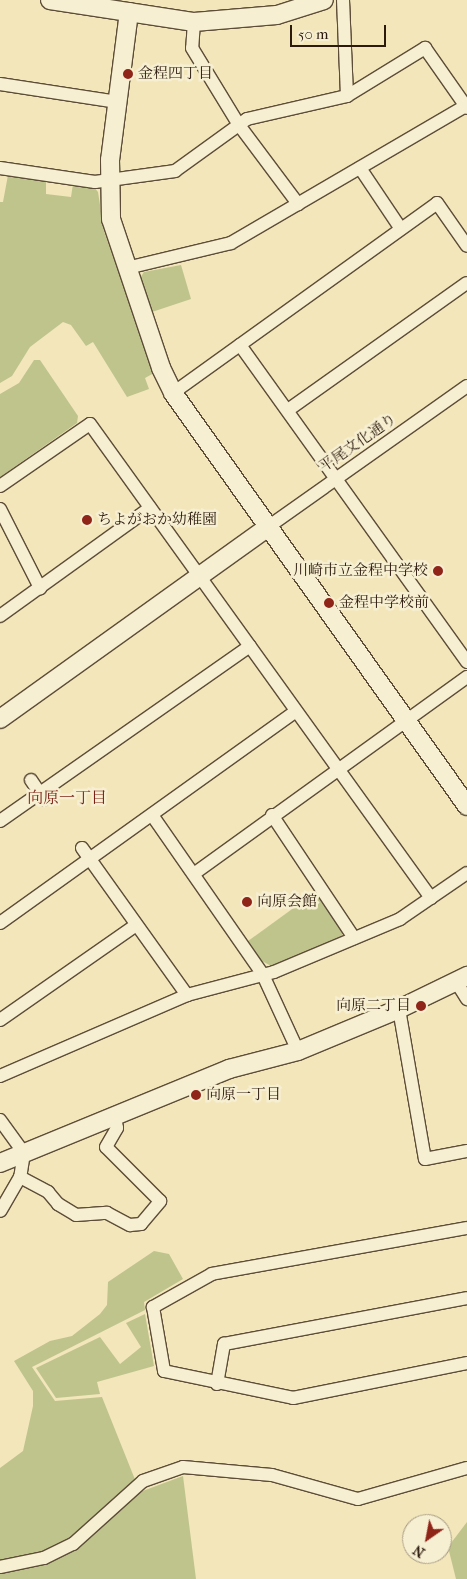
<!DOCTYPE html>
<meta charset="utf-8">
<style>
body{margin:0}
#map{position:relative;width:467px;height:1579px;overflow:hidden;background:#f2e6ba;font-family:"IM FELL French Canon","Noto Serif JP",serif}
div>[style]{position:absolute}
.green>*{inset:0;background:#bfc48c}
.roads{filter:drop-shadow(1px 0 #5d4d38) drop-shadow(-1px 0 #5d4d38) drop-shadow(0 1px #5d4d38) drop-shadow(0 -1px #5d4d38)}
.street>*{height:12px;margin:-6px;padding:0 6px;transform-origin:6px;border-radius:6px;background:#f7efd2}
.secondary>*{height:18px;margin:-9px;padding:0 9px;transform-origin:9px;border-radius:9px;background:#f7efd2}
.dots>*{width:14px;height:14px;translate:-50% -50%;box-sizing:border-box;border:2px solid #f7efd2;border-radius:50%}
span{translate:-50% -50%;white-space:nowrap;text-align:center;line-height:1.15;-webkit-text-stroke:5px #f7efd2;paint-order:stroke}
.poi-label{font-size:15px;color:#2b1a0d}
.left{translate:0 -50%;text-align:left}
.right{translate:-100% -50%;text-align:right}
.street-label{font-size:15px;color:#2b1a0d}
.neighbourhood-label{font-size:16px;color:#7a1f14}
.north{position:absolute;left:402px;top:1514px;width:50px;height:50px;box-sizing:border-box;background:#f7efd2;border:1px solid #a59a83;border-radius:50%;rotate:213deg;font-size:14px;font-weight:700;line-height:20px;text-align:center;color:#2b1a0d}
.north::after{content:'';display:block;margin:auto;width:18px;height:22px;background:#8f2418;clip-path:polygon(50% 0,100% 100%,50% 72%,0 100%)}
.scale{position:absolute;left:290px;top:25px;width:96px;height:22px;box-sizing:border-box;border:2px solid #2b1a0d;border-top:0;padding-left:6px;font-size:15px;line-height:18px;white-space:nowrap;color:#2b1a0d;-webkit-text-stroke:4px #f7efd2;paint-order:stroke}
</style>
<div id="map">
<div class="green">
<div style="clip-path:polygon(8px 175px,46px 180px,46px 194px,71px 197px,73px 184px,94px 187px,98px 192px,104px 231px,154px 373px,145px 378px,149px 389px,127px 397px,93px 342px,86px 346px,71px 325px,63px 322px,30px 347px,12px 376px,0 383px,0 202px,3px 202px)"></div>
<div style="clip-path:polygon(181px 265px,191px 299px,152px 312px,140px 278px,144px 272px)"></div>
<div style="clip-path:polygon(34px 360px,40px 360px,78px 416px,77px 423px,0 477px,0 394px,19px 383px)"></div>
<div style="clip-path:polygon(317px 891px,343px 929px,342px 936px,273px 967px,262px 961px,248px 941px)"></div>
<div style="clip-path:polygon(154px 1251px,169px 1254px,183px 1279px,144px 1302px,145px 1310px,32px 1367px,55px 1401px,102px 1397px,140px 1492px,183px 1476px,196px 1579px,0 1579px,0 1468px,23px 1451px,33px 1406px,33px 1391px,14px 1361px,50px 1341px,72px 1336px,100px 1314px,107px 1305px,108px 1282px)"></div>
<div style="clip-path:polygon(145px 1314px,154px 1366px,97px 1382px,100px 1394px,56px 1398px,36px 1368px,100px 1337px,120px 1364px,141px 1347px,126px 1323px)"></div>
<div style="clip-path:polygon(467px 1522px,467px 1579px,456px 1579px,448px 1547px)"></div>
</div>
<div class="roads">
<div class="street">
<div style="left:343px;top:0;width:96px;rotate:87.6deg"></div>
<div style="left:194px;top:22px;width:26px;rotate:94deg"></div>
<div style="left:192px;top:48px;width:90px;rotate:58.6deg"></div>
<div style="left:239px;top:125px;width:99px;rotate:53.2deg"></div>
<div style="left:0;top:84px;width:119px;rotate:8.7deg"></div>
<div style="left:0;top:168px;width:96px;rotate:8.4deg"></div>
<div style="left:95px;top:182px;width:81px;rotate:-7.8deg"></div>
<div style="left:175px;top:171px;width:89px;rotate:-35.8deg"></div>
<div style="left:247px;top:119px;width:103px;rotate:-13deg"></div>
<div style="left:347px;top:96px;width:92px;rotate:-31.6deg"></div>
<div style="left:425px;top:48px;width:73px;rotate:55deg"></div>
<div style="left:360px;top:168px;width:73px;rotate:56.1deg"></div>
<div style="left:127px;top:268px;width:107px;rotate:-13.5deg"></div>
<div style="left:231px;top:243px;width:273px;rotate:-30.3deg"></div>
<div style="left:240px;top:345px;width:390px;rotate:54.4deg"></div>
<div style="left:173px;top:393px;width:325px;rotate:-35.7deg"></div>
<div style="left:437px;top:203px;width:52px;rotate:55.1deg"></div>
<div style="left:288px;top:410px;width:219px;rotate:-35.4deg"></div>
<div style="left:0;top:486px;width:109px;rotate:-34.6deg"></div>
<div style="left:90px;top:424px;width:584px;rotate:54.27deg"></div>
<div style="left:0;top:509px;width:89px;rotate:63.1deg"></div>
<div style="left:268px;top:527px;width:244px;rotate:-35.3deg"></div>
<div style="left:0;top:616px;width:185px;rotate:-35.8deg"></div>
<div style="left:31px;top:780px;width:23px;rotate:56deg"></div>
<div style="left:152px;top:815px;width:195px;rotate:55.2deg"></div>
<div style="left:263px;top:975px;width:84px;rotate:65.3deg"></div>
<div style="left:272px;top:815px;width:148px;rotate:56.3deg"></div>
<div style="left:0;top:821px;width:305px;rotate:-35deg"></div>
<div style="left:82px;top:848px;width:181px;rotate:54.5deg"></div>
<div style="left:195px;top:873px;width:335px;rotate:-35.8deg"></div>
<div style="left:0;top:923px;width:364px;rotate:-35.6deg"></div>
<div style="left:457px;top:983px;width:19px;rotate:58deg"></div>
<div style="left:399px;top:1009px;width:152px;rotate:80.2deg"></div>
<div style="left:425px;top:1159px;width:43px;rotate:-10.8deg"></div>
<div style="left:0;top:1020px;width:166px;rotate:-34.9deg"></div>
<div style="left:0;top:1076px;width:204px;rotate:-23.4deg"></div>
<div style="left:187px;top:995px;width:90px;rotate:-14.8deg"></div>
<div style="left:274px;top:972px;width:137px;rotate:-22.8deg"></div>
<div style="left:400px;top:919px;width:81px;rotate:-34.5deg"></div>
<div style="left:0;top:1120px;width:41px;rotate:54deg"></div>
<div style="left:24px;top:1153px;width:24px;rotate:99deg"></div>
<div style="left:20px;top:1177px;width:39px;rotate:120deg"></div>
<div style="left:20px;top:1177px;width:32px;rotate:28deg"></div>
<div style="left:48px;top:1192px;width:16px;rotate:50deg"></div>
<div style="left:58px;top:1204px;width:21px;rotate:31deg"></div>
<div style="left:76px;top:1215px;width:31px;rotate:-4deg"></div>
<div style="left:107px;top:1213px;width:26px;rotate:28deg"></div>
<div style="left:130px;top:1225px;width:11px;rotate:-5deg"></div>
<div style="left:141px;top:1224px;width:30px;rotate:-50deg"></div>
<div style="left:160px;top:1201px;width:76px;rotate:-135deg"></div>
<div style="left:106px;top:1147px;width:22px;rotate:-60deg"></div>
<div style="left:117px;top:1128px;width:11px;rotate:-100deg"></div>
<div style="left:467px;top:1228px;width:259px;rotate:169.8deg"></div>
<div style="left:212px;top:1274px;width:68px;rotate:150.8deg"></div>
<div style="left:153px;top:1307px;width:65px;rotate:80.2deg"></div>
<div style="left:164px;top:1371px;width:132px;rotate:11.8deg"></div>
<div style="left:293px;top:1398px;width:177px;rotate:-11.4deg"></div>
<div style="left:217px;top:1384px;width:41px;rotate:-80.1deg"></div>
<div style="left:224px;top:1344px;width:247px;rotate:-10.7deg"></div>
<div style="left:0;top:1567px;width:45px;rotate:-11.6deg"></div>
<div style="left:44px;top:1558px;width:32px;rotate:-26deg"></div>
<div style="left:73px;top:1544px;width:94px;rotate:-42deg"></div>
<div style="left:143px;top:1481px;width:42px;rotate:-19.3deg"></div>
<div style="left:183px;top:1467px;width:89px;rotate:5.1deg"></div>
<div style="left:272px;top:1475px;width:89px;rotate:15.6deg"></div>
<div style="left:358px;top:1499px;width:113px;rotate:-15.9deg"></div>
</div>
<div class="secondary">
<div style="left:50px;top:0;width:146px;rotate:8.7deg"></div>
<div style="left:194px;top:22px;width:83px;rotate:-4.8deg"></div>
<div style="left:277px;top:15px;width:49px;rotate:-17.7deg"></div>
<div style="left:129px;top:12px;width:149px;rotate:97.3deg"></div>
<div style="left:110px;top:160px;width:59px;rotate:89deg"></div>
<div style="left:111px;top:219px;width:157px;rotate:71.4deg"></div>
<div style="left:161px;top:368px;width:28px;rotate:64deg"></div>
<div style="left:173px;top:393px;width:507px;rotate:54.55deg"></div>
<div style="left:0;top:719px;width:330px;rotate:-35.6deg"></div>
<div style="left:0;top:1163px;width:248px;rotate:-22.3deg"></div>
<div style="left:229px;top:1069px;width:71px;rotate:-14.6deg"></div>
<div style="left:298px;top:1051px;width:109px;rotate:-22.6deg"></div>
<div style="left:399px;top:1009px;width:76px;rotate:-25.9deg"></div>
</div>
</div>
<div class="dots">
<div style="left:128px;top:74px;background:#8f2418"></div>
<div style="left:87px;top:520px;background:#8f2418"></div>
<div style="left:438px;top:571px;background:#8f2418"></div>
<div style="left:329px;top:603px;background:#8f2418"></div>
<div style="left:247px;top:902px;background:#8f2418"></div>
<div style="left:421px;top:1006px;background:#8f2418"></div>
<div style="left:196px;top:1095px;background:#8f2418"></div>
</div>
<div class="poi-label">
<span class="left" style="left:138px;top:74px">金程四丁目</span>
<span class="left" style="left:97px;top:520px">ちよがおか幼稚園</span>
<span class="right" style="left:428px;top:571px">川崎市立金程中学校</span>
<span class="left" style="left:339px;top:603px">金程中学校前</span>
<span class="left" style="left:257px;top:902px">向原会館</span>
<span class="right" style="left:411px;top:1006px">向原二丁目</span>
<span class="left" style="left:206px;top:1095px">向原一丁目</span>
</div>
<div class="street-label">
<span style="left:358px;top:443px;rotate:-35deg">平尾文化通り</span>
</div>
<div class="neighbourhood-label">
<span style="left:67px;top:798px">向原一丁目</span>
</div>
<div class="north">N</div>
<div class="scale">50 m</div>
</div>
